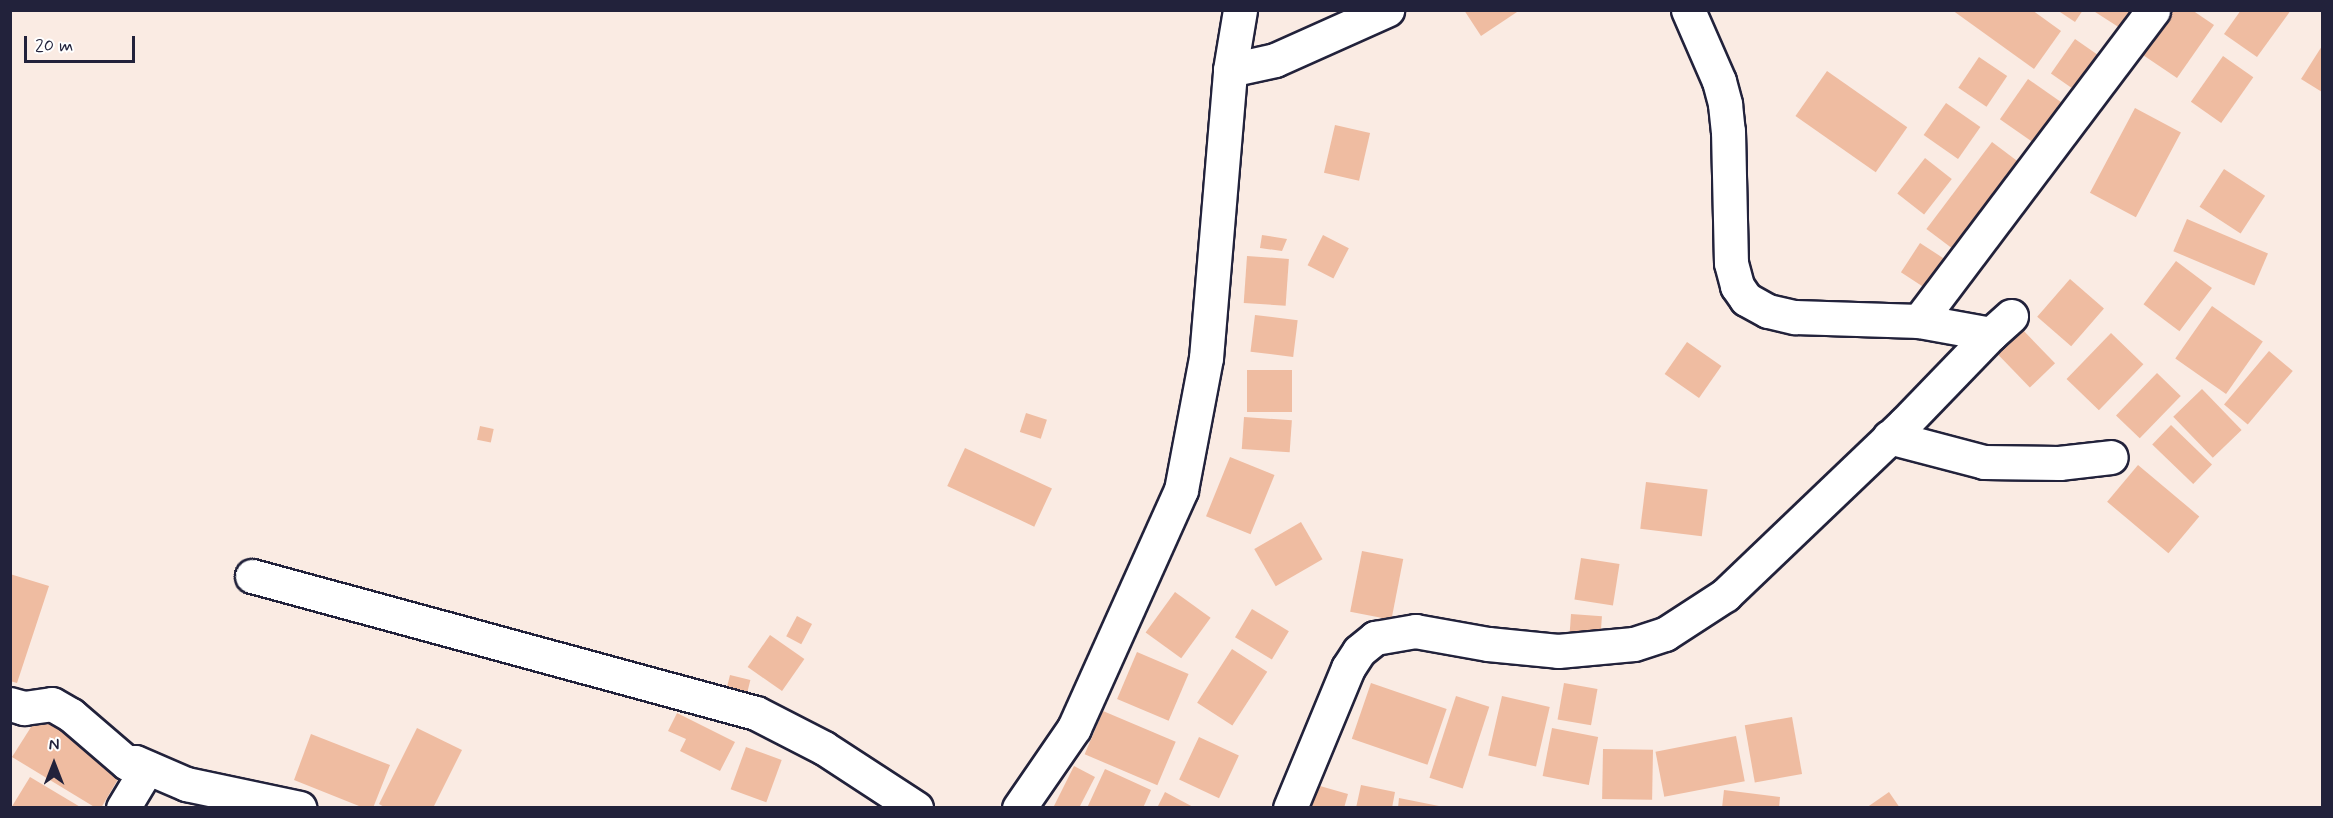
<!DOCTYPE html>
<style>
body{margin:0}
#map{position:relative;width:2333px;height:818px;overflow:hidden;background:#faebe3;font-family:Mynerve,sans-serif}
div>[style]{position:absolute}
.building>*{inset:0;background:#efbca1;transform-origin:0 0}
.roads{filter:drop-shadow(2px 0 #22223b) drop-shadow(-2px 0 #22223b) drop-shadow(0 2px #22223b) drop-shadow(0 -2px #22223b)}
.minor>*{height:33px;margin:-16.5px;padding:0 16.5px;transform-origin:16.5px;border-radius:16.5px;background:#fff}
span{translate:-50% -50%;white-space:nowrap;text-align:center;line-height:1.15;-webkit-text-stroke:4.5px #fff;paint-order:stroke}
.frame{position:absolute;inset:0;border:12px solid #22223b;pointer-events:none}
.north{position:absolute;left:24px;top:734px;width:60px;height:60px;-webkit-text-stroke:4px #fff;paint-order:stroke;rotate:0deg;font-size:16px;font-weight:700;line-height:24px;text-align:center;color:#22223b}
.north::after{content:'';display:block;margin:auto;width:21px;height:27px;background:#22223b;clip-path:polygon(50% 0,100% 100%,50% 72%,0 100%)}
.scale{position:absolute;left:24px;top:36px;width:111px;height:27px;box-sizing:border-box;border:3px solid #22223b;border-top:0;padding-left:8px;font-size:18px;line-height:21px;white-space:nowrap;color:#22223b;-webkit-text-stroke:4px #fff;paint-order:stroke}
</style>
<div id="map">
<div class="building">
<div style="clip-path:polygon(1464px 10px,1520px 10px,1481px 36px)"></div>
<div style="clip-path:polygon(1952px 10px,2032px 10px,2061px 31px,2034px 69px)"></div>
<div style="clip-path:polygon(2057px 10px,2083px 10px,2075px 22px)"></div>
<div style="clip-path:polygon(2092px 10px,2131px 10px,2120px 28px)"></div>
<div style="clip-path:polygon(2169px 10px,2192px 10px,2214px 25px,2177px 78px,2140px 53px)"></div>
<div style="clip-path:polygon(2241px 10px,2291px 10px,2257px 57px,2224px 34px)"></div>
<div style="left:2075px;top:39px;width:32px;height:42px;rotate:35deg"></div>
<div style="clip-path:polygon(2322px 46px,2322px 92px,2301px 79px)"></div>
<div style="left:2223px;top:56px;width:37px;height:56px;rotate:35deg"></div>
<div style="left:1979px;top:57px;width:34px;height:37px;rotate:34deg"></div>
<div style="left:1827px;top:71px;width:98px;height:55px;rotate:35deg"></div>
<div style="left:2028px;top:79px;width:45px;height:49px;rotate:35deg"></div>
<div style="left:1946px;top:103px;width:42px;height:39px;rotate:35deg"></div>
<div style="left:2135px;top:108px;width:52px;height:96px;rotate:28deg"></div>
<div style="left:1335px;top:125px;width:36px;height:49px;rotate:13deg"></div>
<div style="left:1992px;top:142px;width:40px;height:109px;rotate:37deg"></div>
<div style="left:1925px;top:158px;width:34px;height:45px;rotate:38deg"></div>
<div style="left:2224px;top:169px;width:49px;height:45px;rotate:33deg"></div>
<div style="left:2187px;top:219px;width:88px;height:35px;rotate:23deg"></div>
<div style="clip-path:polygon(1262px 235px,1287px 239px,1282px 251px,1260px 248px)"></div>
<div style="left:1323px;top:235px;width:29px;height:34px;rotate:27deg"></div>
<div style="left:1920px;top:243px;width:31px;height:35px;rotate:33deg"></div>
<div style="left:1247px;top:256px;width:42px;height:47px;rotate:4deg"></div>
<div style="left:2176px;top:261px;width:45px;height:54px;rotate:37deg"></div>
<div style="left:2070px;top:279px;width:45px;height:50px;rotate:41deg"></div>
<div style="left:2212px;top:306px;width:62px;height:64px;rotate:35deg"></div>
<div style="left:1255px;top:315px;width:43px;height:37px;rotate:7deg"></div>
<div style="left:2021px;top:328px;width:49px;height:35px;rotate:46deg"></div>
<div style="left:2111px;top:333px;width:45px;height:64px;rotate:44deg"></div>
<div style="left:1687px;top:342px;width:42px;height:39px;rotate:35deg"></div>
<div style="left:2269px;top:351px;width:31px;height:70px;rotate:40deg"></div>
<div style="left:1247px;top:370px;width:45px;height:42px"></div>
<div style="left:2157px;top:373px;width:33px;height:59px;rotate:44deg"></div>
<div style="left:2202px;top:389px;width:57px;height:40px;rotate:46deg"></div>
<div style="left:1026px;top:413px;width:22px;height:20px;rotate:18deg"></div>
<div style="left:1244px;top:417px;width:48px;height:32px;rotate:4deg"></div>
<div style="left:2171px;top:425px;width:57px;height:27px;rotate:44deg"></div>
<div style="left:480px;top:426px;width:14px;height:14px;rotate:12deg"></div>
<div style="left:965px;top:448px;width:96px;height:42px;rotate:25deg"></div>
<div style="left:1230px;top:457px;width:48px;height:64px;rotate:22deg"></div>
<div style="left:2138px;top:465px;width:80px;height:48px;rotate:40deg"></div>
<div style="left:1646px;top:482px;width:62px;height:47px;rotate:7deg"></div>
<div style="left:1301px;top:522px;width:43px;height:54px;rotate:60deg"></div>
<div style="left:1362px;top:551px;width:42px;height:62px;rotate:11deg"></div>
<div style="left:1581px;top:558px;width:39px;height:42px;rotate:9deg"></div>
<div style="clip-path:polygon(10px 574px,49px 586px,17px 683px,10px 681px)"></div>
<div style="left:1175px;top:592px;width:44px;height:50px;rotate:36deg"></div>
<div style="left:1252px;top:609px;width:43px;height:33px;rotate:31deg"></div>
<div style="left:1571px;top:614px;width:31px;height:20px;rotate:4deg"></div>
<div style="left:797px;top:616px;width:17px;height:23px;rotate:28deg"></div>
<div style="left:770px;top:635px;width:42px;height:39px;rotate:35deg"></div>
<div style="left:1232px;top:649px;width:42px;height:64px;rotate:33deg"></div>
<div style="left:1137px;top:652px;width:56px;height:51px;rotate:23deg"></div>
<div style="left:730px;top:675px;width:21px;height:16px;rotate:14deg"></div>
<div style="left:1371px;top:683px;width:80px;height:59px;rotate:19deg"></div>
<div style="left:1564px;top:683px;width:34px;height:37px;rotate:10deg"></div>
<div style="left:1456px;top:696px;width:35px;height:86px;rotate:18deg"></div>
<div style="left:1502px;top:696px;width:49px;height:61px;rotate:13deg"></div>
<div style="left:1103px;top:711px;width:79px;height:47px;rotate:23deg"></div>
<div style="clip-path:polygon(677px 713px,735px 742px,720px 771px,680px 751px,686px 739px,668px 731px)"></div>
<div style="clip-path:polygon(38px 716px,124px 769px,101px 808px,96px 808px,12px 757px)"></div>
<div style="left:1792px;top:717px;width:58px;height:48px;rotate:80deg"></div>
<div style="clip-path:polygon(417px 728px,462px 750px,433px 808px,386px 808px,379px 804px)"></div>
<div style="left:1552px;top:728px;width:47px;height:49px;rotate:11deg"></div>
<div style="clip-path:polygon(311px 734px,390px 765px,373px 808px,364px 808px,294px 780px)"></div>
<div style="left:1736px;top:736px;width:46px;height:82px;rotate:79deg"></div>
<div style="left:1199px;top:737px;width:44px;height:47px;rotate:25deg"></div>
<div style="left:746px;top:747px;width:38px;height:45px;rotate:20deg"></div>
<div style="left:1603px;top:749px;width:50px;height:50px;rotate:1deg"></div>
<div style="clip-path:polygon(1074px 766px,1095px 777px,1079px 808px,1053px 808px)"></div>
<div style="clip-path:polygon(1105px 769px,1151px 790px,1143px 808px,1087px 808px)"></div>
<div style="clip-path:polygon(30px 777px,82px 808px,11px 808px)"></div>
<div style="clip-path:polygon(1313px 784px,1348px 794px,1344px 808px,1306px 808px)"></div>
<div style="clip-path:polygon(1361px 785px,1395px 792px,1392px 808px,1356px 808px)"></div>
<div style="clip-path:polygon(1724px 790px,1780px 797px,1779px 808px,1722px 808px)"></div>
<div style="clip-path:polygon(1165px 792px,1195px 808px,1157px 808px)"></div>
<div style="clip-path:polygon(1889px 792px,1900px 808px,1866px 808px)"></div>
<div style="clip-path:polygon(1399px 798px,1439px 806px,1439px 808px,1398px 808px)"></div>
</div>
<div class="roads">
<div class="minor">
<div style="left:1688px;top:10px;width:77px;rotate:66.4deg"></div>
<div style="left:1719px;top:81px;width:24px;rotate:75deg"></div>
<div style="left:1725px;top:104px;width:27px;rotate:84deg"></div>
<div style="left:1728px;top:131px;width:132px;rotate:88.7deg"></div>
<div style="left:1731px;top:263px;width:24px;rotate:75deg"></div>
<div style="left:1737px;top:286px;width:16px;rotate:55deg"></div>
<div style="left:1746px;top:299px;width:25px;rotate:29deg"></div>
<div style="left:1768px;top:311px;width:28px;rotate:13deg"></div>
<div style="left:1795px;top:317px;width:124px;rotate:1.8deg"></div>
<div style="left:1919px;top:321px;width:73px;rotate:10.2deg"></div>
<div style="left:1230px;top:70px;width:46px;rotate:-12.5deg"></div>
<div style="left:1275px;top:60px;width:123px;rotate:-24.1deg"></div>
<div style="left:1919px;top:321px;width:389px;rotate:-53deg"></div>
<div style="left:1889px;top:437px;width:98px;rotate:14.7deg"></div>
<div style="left:1984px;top:462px;width:75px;rotate:0.8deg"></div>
<div style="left:2059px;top:463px;width:52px;rotate:-6.6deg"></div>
<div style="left:252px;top:576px;width:522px;rotate:15.21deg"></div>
<div style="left:756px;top:713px;width:76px;rotate:27.2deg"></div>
<div style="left:824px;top:748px;width:110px;rotate:33.1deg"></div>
<div style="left:10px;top:704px;width:15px;rotate:16deg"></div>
<div style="left:24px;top:708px;width:28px;rotate:-8deg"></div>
<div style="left:52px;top:704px;width:22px;rotate:30deg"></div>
<div style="left:71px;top:715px;width:74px;rotate:40.6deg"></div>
<div style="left:127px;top:763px;width:8px;rotate:-7deg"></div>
<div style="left:135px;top:762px;width:56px;rotate:23.3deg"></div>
<div style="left:186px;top:784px;width:116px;rotate:11.9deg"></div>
<div style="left:123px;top:808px;width:47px;rotate:-59deg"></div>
<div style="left:1019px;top:808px;width:97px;rotate:-55.5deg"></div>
<div style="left:1074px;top:728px;width:261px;rotate:-65.8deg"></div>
<div style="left:1181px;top:490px;width:134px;rotate:-79.3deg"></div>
<div style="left:1206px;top:358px;width:289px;rotate:-85.2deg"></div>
<div style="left:1230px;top:70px;width:61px;rotate:-80.5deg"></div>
<div style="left:1290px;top:808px;width:152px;rotate:-67.5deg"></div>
<div style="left:1348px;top:668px;width:20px;rotate:-57deg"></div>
<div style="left:1359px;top:651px;width:21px;rotate:-39deg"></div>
<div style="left:1375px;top:638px;width:41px;rotate:-9.9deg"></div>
<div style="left:1415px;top:631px;width:74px;rotate:10.1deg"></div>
<div style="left:1488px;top:644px;width:70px;rotate:5.7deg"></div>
<div style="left:1558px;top:651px;width:76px;rotate:-5.3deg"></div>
<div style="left:1634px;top:644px;width:33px;rotate:-18deg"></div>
<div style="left:1665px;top:634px;width:72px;rotate:-33deg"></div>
<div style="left:1725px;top:595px;width:248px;rotate:-43.7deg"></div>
<div style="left:1904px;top:424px;width:125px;rotate:-46deg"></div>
<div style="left:1991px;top:334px;width:27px;rotate:-42deg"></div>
</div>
</div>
<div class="frame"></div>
<div class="north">N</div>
<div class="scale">20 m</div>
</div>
